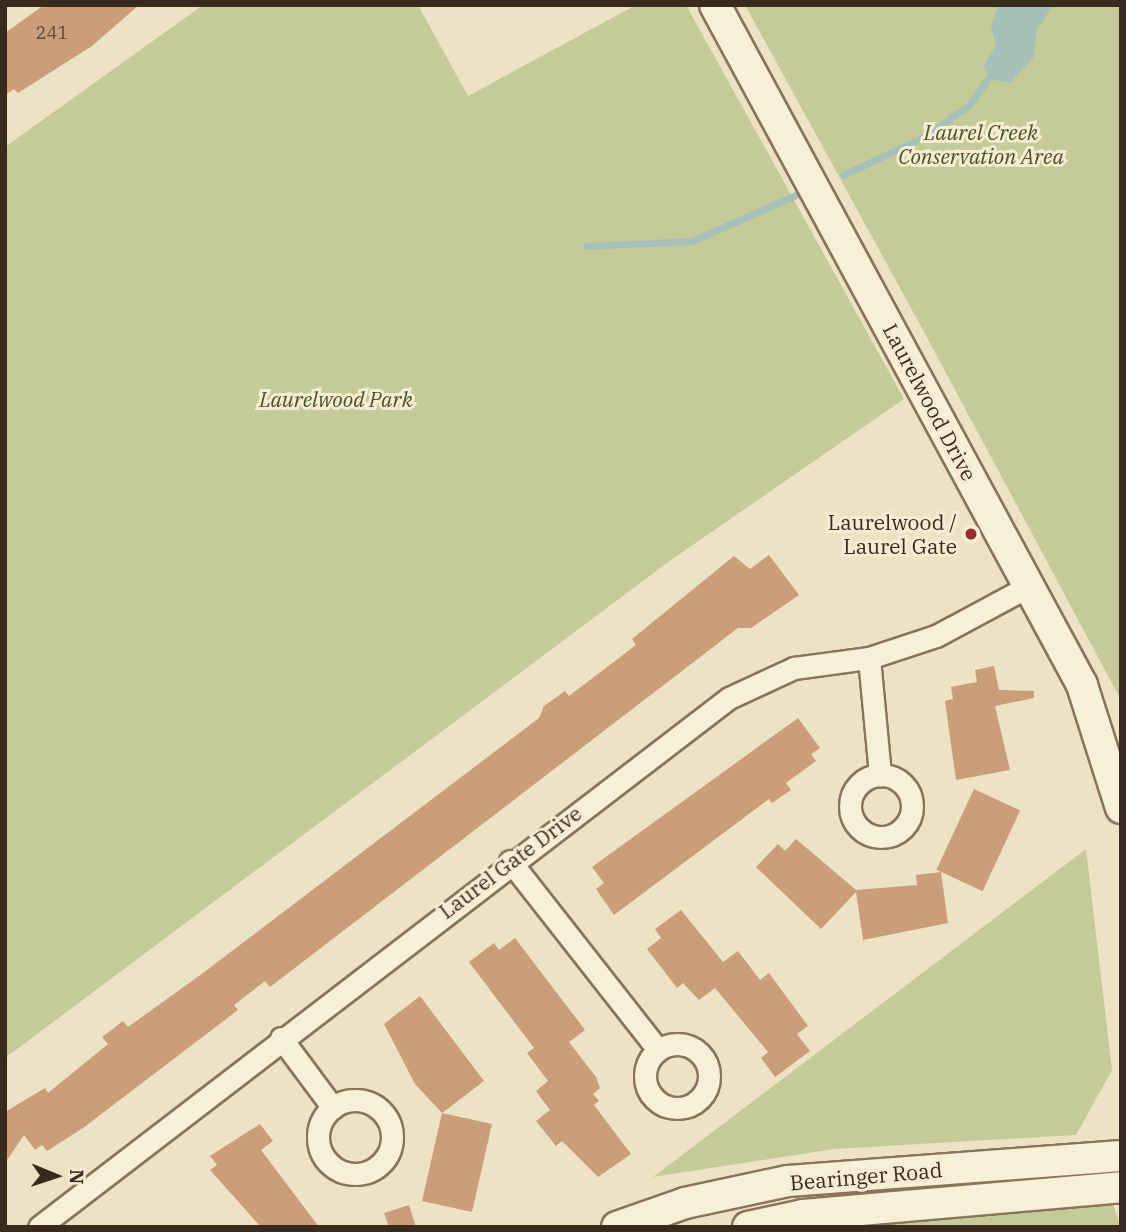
<!DOCTYPE html>
<style>
body{margin:0}
#map{position:relative;width:1126px;height:1232px;overflow:hidden;background:#ede2c4;font-family:"IBM Plex Serif",serif}
div>[style]{position:absolute}
.green>*{inset:0;background:#c4cb98}
.water>*{inset:0;background:#a6c0b9}
.stream>*{height:7px;margin:-3.5px;padding:0 3.5px;transform-origin:3.5px;border-radius:3.5px;background:#a6c0b9}
.building>*{inset:0;background:#cb9e7a;transform-origin:0 0}
.roads{filter:drop-shadow(2px 0 #87745a) drop-shadow(-2px 0 #87745a) drop-shadow(0 2px #87745a) drop-shadow(0 -2px #87745a)}
.street>*{height:21px;margin:-10.5px;padding:0 10.5px;transform-origin:10.5px;border-radius:10.5px;background:#f8efd7}
.street>.ring{margin:-10.5px;padding:0;box-sizing:content-box;background:none;border:21px solid #f8efd7;border-radius:50%}
.secondary>*{height:30px;margin:-15px;padding:0 15px;transform-origin:15px;border-radius:15px;background:#f8efd7}
.dots>*{width:19px;height:19px;translate:-50% -50%;box-sizing:border-box;border:4px solid #f5ecd3;border-radius:50%}
span{translate:-50% -50%;white-space:nowrap;text-align:center;line-height:1.15;-webkit-text-stroke:6px #f5ecd3;paint-order:stroke}
.number-label{font-size:18px;color:#5d4835}
.number-label span{-webkit-text-stroke-width:0}
.park-label{font-size:21px;color:#475425;font-style:italic}
.street-label{font-size:21px;color:#382b1e}
.poi-label{font-size:21px;color:#382b1e}
.right{translate:-100% -50%;text-align:right}
.frame{position:absolute;inset:0;border:7px solid #382b1e;pointer-events:none}
.north{position:absolute;left:21px;top:1141px;width:70px;height:70px;-webkit-text-stroke:5px #f5ecd3;paint-order:stroke;rotate:92deg;font-size:19px;font-weight:700;line-height:28px;text-align:center;color:#382b1e}
.north::after{content:'';display:block;margin:auto;width:24px;height:32px;background:#382b1e;clip-path:polygon(50% 0,100% 100%,50% 72%,0 100%)}
</style>
<div id="map">
<div class="green">
<div style="clip-path:polygon(203px 5px,418px 5px,468px 96px,636px 5px,686px 5px,904px 399px,671px 560px,5px 1058px,5px 147px)"></div>
<div style="clip-path:polygon(745px 5px,1121px 5px,1121px 700px,923px 330px)"></div>
<div style="clip-path:polygon(1086px 849px,1112px 1070px,1076px 1135px,834px 1149px,653px 1177px)"></div>
<div style="clip-path:polygon(1111px 1199px,1121px 1227px,764px 1227px)"></div>
</div>
<div class="water">
<div style="clip-path:polygon(998px 5px,1053px 5px,1037px 30px,1033px 59px,1010px 83px,988px 79px,984px 65px,996px 45px,991px 27px)"></div>
</div>
<div class="stream">
<div style="left:843px;top:175px;width:92px;rotate:-25.2deg"></div>
<div style="left:926px;top:136px;width:53px;rotate:-35.8deg"></div>
<div style="left:969px;top:105px;width:32px;rotate:-54deg"></div>
<div style="left:587px;top:246px;width:105px;rotate:-2.7deg"></div>
<div style="left:692px;top:241px;width:114px;rotate:-23.9deg"></div>
</div>
<div class="building">
<div style="clip-path:polygon(44px 5px,139px 5px,92px 46px,18px 93px,14px 89px,5px 95px,5px 33px)"></div>
<div style="clip-path:polygon(769px 555px,799px 595px,751px 628px,738px 628px,270px 987px,265px 981px,234px 1005px,238px 1010px,83px 1128px,47px 1151px,42px 1145px,35px 1150px,24px 1135px,5px 1163px,5px 1112px,45px 1088px,48px 1093px,108px 1044px,102px 1037px,123px 1021px,128px 1027px,203px 973px,539px 718px,544px 706px,565px 691px,569px 696px,636px 645px,632px 639px,734px 556px,750px 569px)"></div>
<div style="clip-path:polygon(994px 666px,999px 690px,1034px 691px,1034px 698px,995px 706px,1010px 770px,956px 780px,945px 701px,953px 699px,951px 687px,977px 682px,975px 670px)"></div>
<div style="clip-path:polygon(798px 718px,820px 748px,811px 754px,816px 761px,786px 783px,791px 790px,772px 803px,769px 799px,614px 915px,596px 889px,604px 883px,592px 867px)"></div>
<div style="left:974px;top:789px;width:51px;height:89px;rotate:25deg"></div>
<div style="clip-path:polygon(796px 839px,856px 890px,917px 885px,916px 875px,941px 872px,948px 923px,863px 940px,856px 892px,821px 929px,756px 867px,778px 844px,785px 851px)"></div>
<div style="clip-path:polygon(681px 910px,723px 962px,738px 951px,760px 980px,769px 973px,808px 1026px,797px 1034px,810px 1051px,775px 1077px,761px 1058px,768px 1052px,715px 988px,699px 1000px,683px 983px,677px 988px,647px 949px,661px 938px,655px 929px)"></div>
<div style="clip-path:polygon(515px 938px,585px 1030px,569px 1042px,596px 1077px,600px 1088px,593px 1094px,599px 1101px,594px 1105px,631px 1154px,598px 1177px,562px 1141px,556px 1146px,536px 1121px,550px 1110px,536px 1091px,548px 1081px,527px 1053px,534px 1048px,469px 962px,494px 943px,499px 950px)"></div>
<div style="clip-path:polygon(420px 996px,484px 1081px,442px 1113px,492px 1124px,472px 1212px,422px 1201px,442px 1113px,415px 1084px,384px 1024px)"></div>
<div style="clip-path:polygon(260px 1124px,273px 1141px,261px 1150px,319px 1227px,261px 1227px,210px 1170px,217px 1165px,210px 1156px)"></div>
<div style="clip-path:polygon(409px 1205px,416px 1227px,389px 1227px,384px 1213px)"></div>
</div>
<div class="roads">
<div class="street">
<div style="left:869px;top:658px;width:118px;rotate:84.6deg"></div>
<div class="ring" style="left:850px;top:775px;width:41px;height:41px"></div>
<div style="left:510px;top:861px;width:240px;rotate:51.9deg"></div>
<div style="left:281px;top:1038px;width:87px;rotate:53.4deg"></div>
<div class="ring" style="left:645px;top:1044px;width:43px;height:43px"></div>
<div class="ring" style="left:318px;top:1100px;width:53px;height:53px"></div>
<div style="left:39px;top:1227px;width:869px;rotate:-37.48deg"></div>
<div style="left:729px;top:698px;width:72px;rotate:-24.8deg"></div>
<div style="left:794px;top:668px;width:76px;rotate:-7.6deg"></div>
<div style="left:869px;top:658px;width:71px;rotate:-18.2deg"></div>
<div style="left:936px;top:636px;width:103px;rotate:-28.3deg"></div>
</div>
<div class="secondary">
<div style="left:715px;top:5px;width:773px;rotate:61.64deg"></div>
<div style="left:1082px;top:685px;width:129px;rotate:72.4deg"></div>
<div style="left:617px;top:1227px;width:72px;rotate:-19.4deg"></div>
<div style="left:685px;top:1203px;width:105px;rotate:-12.1deg"></div>
<div style="left:788px;top:1181px;width:334px;rotate:-4.3deg"></div>
<div style="left:748px;top:1227px;width:56px;rotate:-12.3deg"></div>
<div style="left:803px;top:1215px;width:319px;rotate:-5deg"></div>
</div>
</div>
<div class="dots">
<div style="left:971px;top:534px;background:#952d2b"></div>
</div>
<div class="number-label">
<span style="left:52px;top:33px">241</span>
</div>
<div class="park-label">
<span style="left:981px;top:144px">Laurel Creek<br>Conservation Area</span>
<span style="left:336px;top:399px">Laurelwood Park</span>
</div>
<div class="street-label">
<span style="left:930px;top:402px;rotate:62deg">Laurelwood Drive</span>
<span style="left:510px;top:862px;rotate:-37deg">Laurel Gate Drive</span>
<span style="left:866px;top:1176px;rotate:-5deg">Bearinger Road</span>
</div>
<div class="poi-label">
<span class="right" style="left:957px;top:534px">Laurelwood /<br>Laurel Gate</span>
</div>
<div class="frame"></div>
<div class="north">N</div>
</div>
